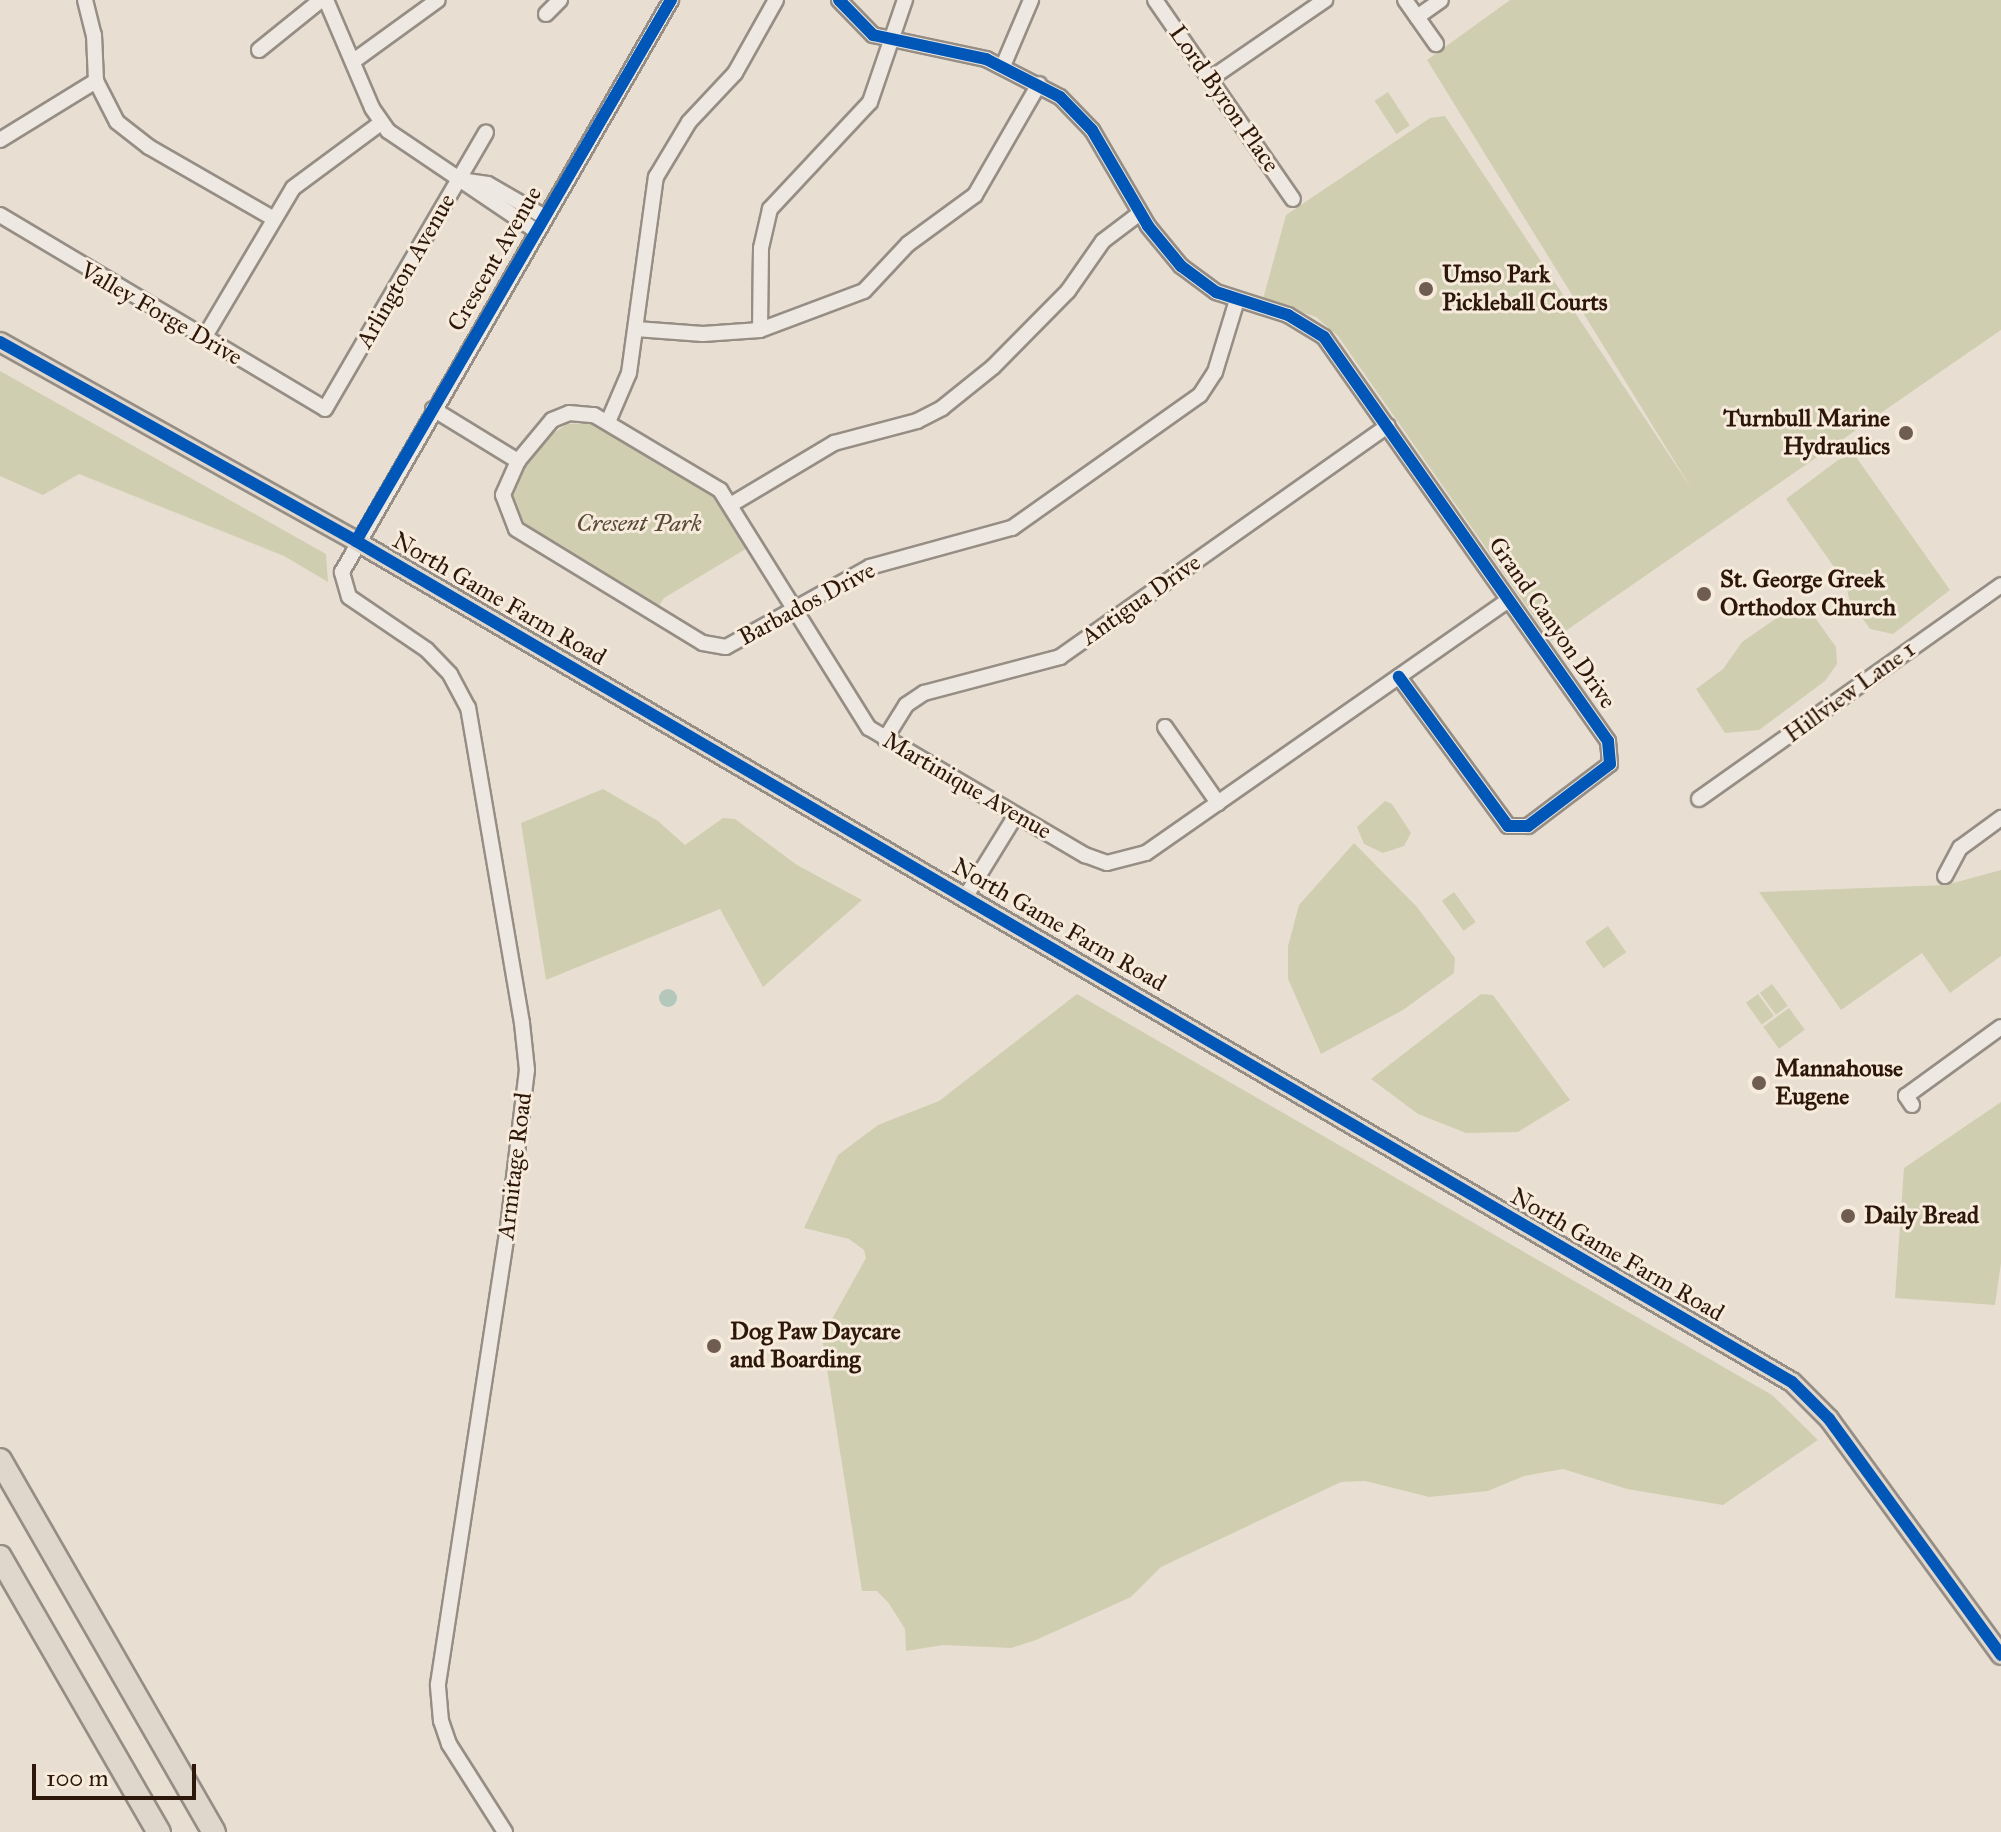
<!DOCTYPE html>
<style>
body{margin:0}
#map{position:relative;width:2001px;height:1832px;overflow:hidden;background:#e8dfd2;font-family:"IM FELL Great Primer",serif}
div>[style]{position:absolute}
.green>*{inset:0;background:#d0ceb0;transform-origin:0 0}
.water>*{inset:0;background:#b3c8ba}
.round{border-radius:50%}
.roads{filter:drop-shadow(2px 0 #968e85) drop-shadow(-2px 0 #968e85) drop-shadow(0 2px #968e85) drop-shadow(0 -2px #968e85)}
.minor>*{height:14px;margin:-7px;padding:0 7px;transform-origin:7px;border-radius:7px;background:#ede8e1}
.major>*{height:18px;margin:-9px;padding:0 9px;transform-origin:9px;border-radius:9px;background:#e0d7cc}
.highway>*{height:22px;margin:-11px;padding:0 11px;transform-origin:11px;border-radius:11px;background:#e0d7cc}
.cycleway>*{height:12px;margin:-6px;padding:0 6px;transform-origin:6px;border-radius:6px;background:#0057b8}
.dots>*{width:22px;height:22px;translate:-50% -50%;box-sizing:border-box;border:4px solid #f6ebdc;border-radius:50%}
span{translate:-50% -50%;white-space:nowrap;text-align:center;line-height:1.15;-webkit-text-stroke:6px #f6ebdc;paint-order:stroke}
.street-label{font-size:24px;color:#2d170a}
.poi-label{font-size:24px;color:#2d170a;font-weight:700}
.left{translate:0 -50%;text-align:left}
.right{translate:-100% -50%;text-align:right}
.park-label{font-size:24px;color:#584a34;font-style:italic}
.scale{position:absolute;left:32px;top:1764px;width:164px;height:36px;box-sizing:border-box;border:4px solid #2d170a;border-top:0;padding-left:10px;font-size:24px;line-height:28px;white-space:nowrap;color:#2d170a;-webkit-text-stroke:6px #f6ebdc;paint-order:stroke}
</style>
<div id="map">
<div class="green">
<div style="clip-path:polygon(1510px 0,2001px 0,2001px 330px,1551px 641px,1338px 336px,1316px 317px,1263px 299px,1286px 215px,1430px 118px,1445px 116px,1693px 491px,1427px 60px)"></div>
<div style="left:1388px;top:92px;width:40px;height:16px;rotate:57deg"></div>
<div style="clip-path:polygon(0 371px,326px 554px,328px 582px,284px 556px,79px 474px,43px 495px,0 476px)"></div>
<div style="clip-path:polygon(592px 423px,716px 495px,749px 547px,664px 598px,657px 609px,520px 523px,512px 508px,513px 487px,542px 441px,567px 424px)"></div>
<div style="clip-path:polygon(1854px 454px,1950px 590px,1893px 634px,1870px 629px,1849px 599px,1846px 584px,1786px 499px,1838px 460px)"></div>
<div style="clip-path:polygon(1797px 604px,1811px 612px,1836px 647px,1837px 664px,1825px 681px,1759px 730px,1725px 733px,1696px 689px,1723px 669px,1742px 642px)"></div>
<div style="clip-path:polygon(603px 789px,658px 821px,685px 845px,723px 818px,735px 819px,797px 865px,862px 900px,763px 987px,720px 909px,546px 980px,521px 823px)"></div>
<div style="clip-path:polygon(1385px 801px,1392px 804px,1411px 833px,1404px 846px,1383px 853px,1364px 844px,1357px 827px)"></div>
<div style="clip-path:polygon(1354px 843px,1417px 907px,1455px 958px,1454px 973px,1403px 1010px,1321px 1054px,1288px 979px,1288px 946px,1299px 905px)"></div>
<div style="clip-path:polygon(2001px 870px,2001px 956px,1950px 993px,1922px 953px,1841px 1010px,1759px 892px,1946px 885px)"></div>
<div style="left:1454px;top:892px;width:37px;height:15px;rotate:54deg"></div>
<div style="left:1608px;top:926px;width:32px;height:28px;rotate:55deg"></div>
<div style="left:1772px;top:984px;width:27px;height:15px;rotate:54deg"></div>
<div style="clip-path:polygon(1077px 994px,1772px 1395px,1818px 1440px,1723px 1505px,1627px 1489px,1563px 1469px,1524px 1476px,1488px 1491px,1429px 1497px,1365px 1481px,1341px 1482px,1161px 1567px,1131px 1597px,1036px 1640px,1011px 1648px,943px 1645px,906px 1651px,905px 1629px,888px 1602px,877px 1591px,862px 1591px,822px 1337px,866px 1258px,864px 1250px,849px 1239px,804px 1228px,838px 1155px,878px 1125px,939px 1101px)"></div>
<div style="clip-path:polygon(1481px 994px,1493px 995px,1570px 1100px,1518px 1132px,1466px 1133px,1418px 1114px,1371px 1079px)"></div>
<div style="left:1758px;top:994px;width:27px;height:15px;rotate:54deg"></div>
<div style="left:1789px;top:1008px;width:27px;height:32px;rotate:54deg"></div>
<div style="clip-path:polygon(2001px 1102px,2001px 1263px,1995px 1305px,1895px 1298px,1904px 1168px)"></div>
</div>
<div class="water">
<div class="round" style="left:659px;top:989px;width:18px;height:18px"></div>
</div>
<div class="roads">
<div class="minor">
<div style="left:85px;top:0;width:36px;rotate:76deg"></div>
<div style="left:94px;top:35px;width:46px;rotate:87.5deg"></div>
<div style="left:96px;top:81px;width:46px;rotate:62.9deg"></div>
<div style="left:117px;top:122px;width:41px;rotate:38deg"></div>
<div style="left:149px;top:147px;width:144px;rotate:29.9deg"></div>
<div style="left:326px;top:0;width:117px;rotate:66.9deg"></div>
<div style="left:372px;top:108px;width:28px;rotate:55deg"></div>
<div style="left:388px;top:131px;width:179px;rotate:34deg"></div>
<div style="left:839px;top:0;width:49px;rotate:45.8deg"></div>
<div style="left:873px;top:35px;width:116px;rotate:12deg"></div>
<div style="left:986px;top:59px;width:83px;rotate:27.2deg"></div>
<div style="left:1060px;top:97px;width:46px;rotate:45.9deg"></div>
<div style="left:1092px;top:130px;width:111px;rotate:59.7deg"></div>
<div style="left:1148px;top:226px;width:52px;rotate:50.5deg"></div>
<div style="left:1181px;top:266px;width:44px;rotate:36.6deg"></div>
<div style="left:1216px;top:292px;width:76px;rotate:17.7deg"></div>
<div style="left:1288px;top:315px;width:42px;rotate:31.4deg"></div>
<div style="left:1324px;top:337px;width:494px;rotate:54.9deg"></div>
<div style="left:1608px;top:741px;width:23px;rotate:85deg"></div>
<div style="left:1610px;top:764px;width:103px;rotate:142.9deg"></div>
<div style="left:1528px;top:826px;width:20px;rotate:180deg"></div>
<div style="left:1508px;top:826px;width:185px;rotate:-126.2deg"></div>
<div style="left:1155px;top:0;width:242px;rotate:55.3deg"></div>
<div style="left:1405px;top:0;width:54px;rotate:54.8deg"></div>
<div style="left:546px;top:14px;width:20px;rotate:-45deg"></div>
<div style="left:1417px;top:17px;width:29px;rotate:-35deg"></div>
<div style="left:259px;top:50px;width:80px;rotate:-38.9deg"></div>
<div style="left:355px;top:60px;width:102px;rotate:-35.9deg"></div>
<div style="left:1003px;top:66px;width:72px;rotate:-67deg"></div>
<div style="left:1210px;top:79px;width:140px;rotate:-34.5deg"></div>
<div style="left:0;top:140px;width:113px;rotate:-31.6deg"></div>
<div style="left:467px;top:181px;width:21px;rotate:8deg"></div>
<div style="left:488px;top:184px;width:66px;rotate:30.1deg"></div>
<div style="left:0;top:215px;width:378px;rotate:30.8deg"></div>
<div style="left:325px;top:409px;width:320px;rotate:-59.8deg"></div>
<div style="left:636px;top:329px;width:67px;rotate:4.3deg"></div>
<div style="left:703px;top:334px;width:57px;rotate:-4deg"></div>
<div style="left:760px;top:330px;width:111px;rotate:-20.6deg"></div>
<div style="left:864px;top:291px;width:64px;rotate:-46.9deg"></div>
<div style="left:908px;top:244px;width:83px;rotate:-36.2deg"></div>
<div style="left:975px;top:195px;width:128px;rotate:-60deg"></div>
<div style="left:760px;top:330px;width:82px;rotate:-89.3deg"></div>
<div style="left:761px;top:248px;width:40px;rotate:-77deg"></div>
<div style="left:770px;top:209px;width:146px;rotate:-46.9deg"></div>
<div style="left:870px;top:102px;width:108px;rotate:-71.1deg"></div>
<div style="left:204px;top:338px;width:174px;rotate:-59.3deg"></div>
<div style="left:293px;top:188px;width:109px;rotate:-36.5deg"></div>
<div style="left:433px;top:409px;width:100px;rotate:31.5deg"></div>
<div style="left:518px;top:461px;width:53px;rotate:-50.3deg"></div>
<div style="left:552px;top:420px;width:18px;rotate:-22deg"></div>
<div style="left:569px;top:413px;width:25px;rotate:5deg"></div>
<div style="left:594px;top:415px;width:147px;rotate:30.8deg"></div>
<div style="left:720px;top:490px;width:281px;rotate:58deg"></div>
<div style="left:869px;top:728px;width:251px;rotate:30.5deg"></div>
<div style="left:1085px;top:855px;width:23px;rotate:20deg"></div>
<div style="left:1107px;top:863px;width:40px;rotate:-14.4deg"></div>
<div style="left:1146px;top:853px;width:442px;rotate:-34.9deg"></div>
<div style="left:608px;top:422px;width:53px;rotate:-66.8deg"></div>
<div style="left:629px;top:373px;width:198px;rotate:-82.2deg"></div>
<div style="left:656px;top:177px;width:64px;rotate:-59deg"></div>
<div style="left:689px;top:122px;width:67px;rotate:-46.8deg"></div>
<div style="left:735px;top:73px;width:84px;rotate:-60.7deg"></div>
<div style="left:518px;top:461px;width:37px;rotate:114deg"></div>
<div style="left:503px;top:495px;width:36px;rotate:69deg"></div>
<div style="left:516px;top:529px;width:219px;rotate:31.4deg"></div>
<div style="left:703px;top:643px;width:23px;rotate:10deg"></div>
<div style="left:726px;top:647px;width:165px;rotate:-29.1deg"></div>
<div style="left:870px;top:567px;width:147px;rotate:-15.4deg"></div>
<div style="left:1012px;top:528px;width:230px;rotate:-35.3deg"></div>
<div style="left:1200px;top:395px;width:27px;rotate:-57deg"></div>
<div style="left:1215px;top:372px;width:75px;rotate:-73deg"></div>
<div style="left:732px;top:504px;width:119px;rotate:-30.9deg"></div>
<div style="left:834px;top:443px;width:86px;rotate:-14.8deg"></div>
<div style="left:917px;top:421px;width:28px;rotate:-27deg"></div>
<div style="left:942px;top:408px;width:65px;rotate:-38.8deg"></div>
<div style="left:993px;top:367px;width:107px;rotate:-45.4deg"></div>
<div style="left:1068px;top:291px;width:61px;rotate:-55deg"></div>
<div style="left:1103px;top:241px;width:46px;rotate:-37.1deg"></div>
<div style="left:1165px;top:727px;width:93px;rotate:55.1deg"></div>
<div style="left:885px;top:739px;width:40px;rotate:-58deg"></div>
<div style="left:906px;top:705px;width:22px;rotate:-34deg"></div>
<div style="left:924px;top:693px;width:141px;rotate:-14.8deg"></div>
<div style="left:1060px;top:657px;width:401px;rotate:-35.2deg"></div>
<div style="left:1699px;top:799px;width:370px;rotate:-35.3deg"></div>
<div style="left:1945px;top:876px;width:32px;rotate:-62deg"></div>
<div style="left:1960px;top:848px;width:51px;rotate:-36.2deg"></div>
<div style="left:966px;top:896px;width:95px;rotate:-58.3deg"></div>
<div style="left:1912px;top:1105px;width:11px;rotate:-124deg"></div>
<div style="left:1906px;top:1096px;width:117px;rotate:-36deg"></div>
<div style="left:505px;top:1832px;width:104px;rotate:-122.5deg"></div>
<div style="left:449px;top:1744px;width:24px;rotate:-109deg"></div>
<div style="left:441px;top:1721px;width:37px;rotate:-95deg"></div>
<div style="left:438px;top:1684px;width:454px;rotate:-81.3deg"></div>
<div style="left:507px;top:1235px;width:166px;rotate:-83.1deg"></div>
<div style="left:527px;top:1070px;width:47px;rotate:-96.1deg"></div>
<div style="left:522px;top:1023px;width:320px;rotate:-99.7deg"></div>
<div style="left:468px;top:708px;width:38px;rotate:-118deg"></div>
<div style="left:450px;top:674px;width:33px;rotate:-134deg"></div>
<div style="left:427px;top:650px;width:94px;rotate:-145.8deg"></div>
<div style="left:349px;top:597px;width:26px;rotate:-106deg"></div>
<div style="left:342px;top:572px;width:660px;rotate:-60.09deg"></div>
</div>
<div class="major">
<div style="left:0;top:342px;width:408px;rotate:29.2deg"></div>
<div style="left:356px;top:541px;width:1664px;rotate:30.36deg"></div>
<div style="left:1792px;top:1382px;width:52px;rotate:45deg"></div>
<div style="left:1829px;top:1419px;width:292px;rotate:53.9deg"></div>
</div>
<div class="highway">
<div style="left:0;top:1460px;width:429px;rotate:60.1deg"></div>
<div style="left:0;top:1557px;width:318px;rotate:60deg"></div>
</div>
</div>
<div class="cycleway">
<div style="left:839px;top:0;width:49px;rotate:45.8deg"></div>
<div style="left:873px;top:35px;width:116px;rotate:12deg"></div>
<div style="left:986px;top:59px;width:83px;rotate:27.2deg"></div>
<div style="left:1060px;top:97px;width:46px;rotate:45.9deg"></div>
<div style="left:1092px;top:130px;width:111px;rotate:59.7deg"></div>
<div style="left:1148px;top:226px;width:52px;rotate:50.5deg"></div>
<div style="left:1181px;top:266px;width:44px;rotate:36.6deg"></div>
<div style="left:1216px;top:292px;width:76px;rotate:17.7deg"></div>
<div style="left:1288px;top:315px;width:42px;rotate:31.4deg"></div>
<div style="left:1324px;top:337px;width:494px;rotate:54.9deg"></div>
<div style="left:1608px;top:741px;width:23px;rotate:85deg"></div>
<div style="left:1610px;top:764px;width:103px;rotate:142.9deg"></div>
<div style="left:1528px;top:826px;width:20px;rotate:180deg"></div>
<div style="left:1508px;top:826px;width:185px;rotate:-126.2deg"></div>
<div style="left:0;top:342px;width:408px;rotate:29.2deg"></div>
<div style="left:356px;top:541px;width:1664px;rotate:30.36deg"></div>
<div style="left:1792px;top:1382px;width:52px;rotate:45deg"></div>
<div style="left:1829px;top:1419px;width:292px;rotate:53.9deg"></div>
<div style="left:356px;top:541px;width:626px;rotate:-59.79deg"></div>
</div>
<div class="dots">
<div style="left:1426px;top:289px;background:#6e5d50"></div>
<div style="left:1906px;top:433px;background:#6e5d50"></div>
<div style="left:1704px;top:594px;background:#6e5d50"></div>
<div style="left:1759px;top:1083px;background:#6e5d50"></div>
<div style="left:1848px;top:1216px;background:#6e5d50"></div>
<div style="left:714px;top:1346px;background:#6e5d50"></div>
</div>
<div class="street-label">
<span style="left:1224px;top:99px;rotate:55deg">Lord Byron Place</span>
<span style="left:495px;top:259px;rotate:-60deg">Crescent Avenue</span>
<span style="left:406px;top:271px;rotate:-60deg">Arlington Avenue</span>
<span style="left:161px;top:314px;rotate:30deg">Valley Forge Drive</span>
<span style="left:499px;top:599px;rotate:30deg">North Game Farm Road</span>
<span style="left:1141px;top:600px;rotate:-35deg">Antigua Drive</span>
<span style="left:807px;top:604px;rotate:-28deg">Barbados Drive</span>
<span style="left:1552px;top:623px;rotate:55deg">Grand Canyon Drive</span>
<span style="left:1850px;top:692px;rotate:-36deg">Hillview Lane 1</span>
<span style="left:967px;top:786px;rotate:30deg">Martinique Avenue</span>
<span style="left:1059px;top:925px;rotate:30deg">North Game Farm Road</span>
<span style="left:515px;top:1166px;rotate:-83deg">Armitage Road</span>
<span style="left:1617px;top:1255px;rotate:30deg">North Game Farm Road</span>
</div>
<div class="poi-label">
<span class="left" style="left:1442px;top:289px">Umso Park<br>Pickleball Courts</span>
<span class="right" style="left:1890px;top:433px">Turnbull Marine<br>Hydraulics</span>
<span class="left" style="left:1720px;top:594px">St. George Greek<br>Orthodox Church</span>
<span class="left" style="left:1775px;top:1083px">Mannahouse<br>Eugene</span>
<span class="left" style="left:1864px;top:1216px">Daily Bread</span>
<span class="left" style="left:730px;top:1346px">Dog Paw Daycare<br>and Boarding</span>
</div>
<div class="park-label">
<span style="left:639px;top:524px">Cresent Park</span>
</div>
<div class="scale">100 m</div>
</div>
